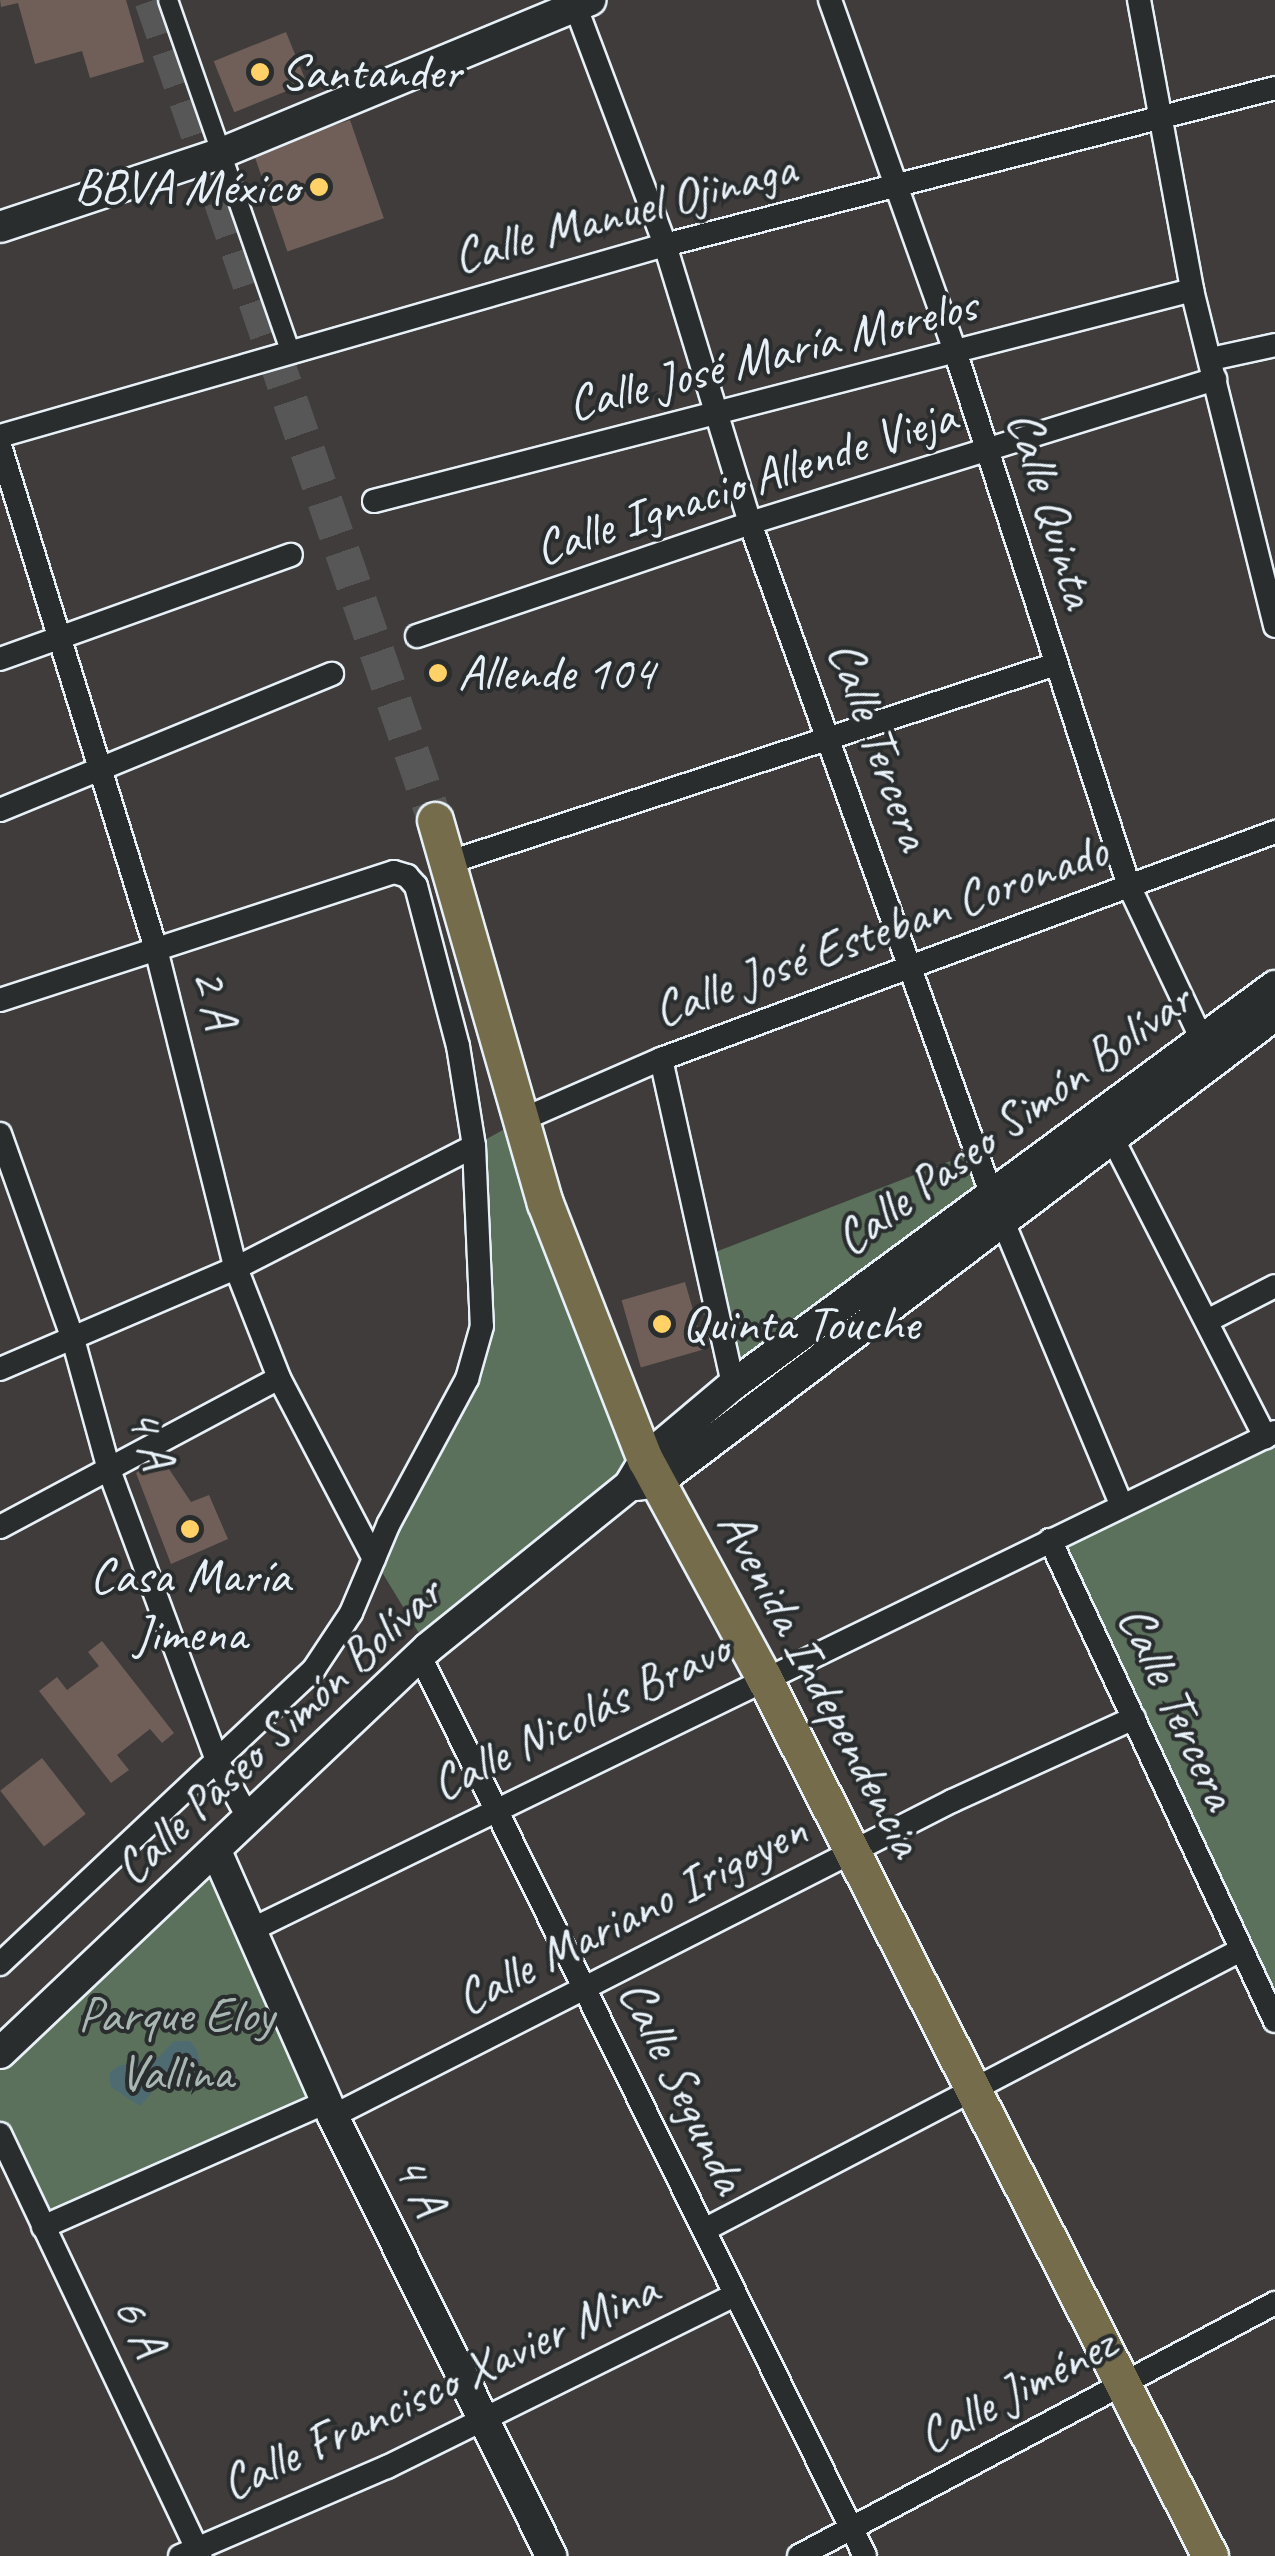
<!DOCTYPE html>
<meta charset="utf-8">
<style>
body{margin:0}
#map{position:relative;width:1275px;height:2556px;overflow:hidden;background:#3f3c3b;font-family:Caveat,sans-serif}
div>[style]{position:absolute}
.green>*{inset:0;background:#5b715c}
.water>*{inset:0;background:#4e6b72}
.building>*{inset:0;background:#705f58;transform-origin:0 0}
.primary-tunnel>*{height:35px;margin-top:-17.5px;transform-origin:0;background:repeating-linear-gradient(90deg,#585757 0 35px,transparent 0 53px)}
.roads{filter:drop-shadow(2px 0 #e8f1f8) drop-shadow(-2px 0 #e8f1f8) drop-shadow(0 2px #e8f1f8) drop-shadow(0 -2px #e8f1f8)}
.pedestrian>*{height:18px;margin:-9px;padding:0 9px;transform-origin:9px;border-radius:9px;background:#2a2d2e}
.minor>*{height:22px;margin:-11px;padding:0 11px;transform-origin:11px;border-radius:11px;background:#2a2d2e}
.secondary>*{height:30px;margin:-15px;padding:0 15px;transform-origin:15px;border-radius:15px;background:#2a2d2e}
.primary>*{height:35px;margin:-17.5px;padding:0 17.5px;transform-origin:17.5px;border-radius:17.5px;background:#746c4b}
.dots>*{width:28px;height:28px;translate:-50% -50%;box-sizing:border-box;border:5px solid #2a2d2e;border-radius:50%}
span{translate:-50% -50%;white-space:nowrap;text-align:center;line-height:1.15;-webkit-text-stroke:8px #2a2d2e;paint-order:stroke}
.poi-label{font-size:50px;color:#e8f1f8}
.left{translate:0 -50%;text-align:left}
.right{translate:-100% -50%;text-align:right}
.street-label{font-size:50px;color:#e8f1f8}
.park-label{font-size:50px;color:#a9b7b2}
</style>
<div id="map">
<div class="green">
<div style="clip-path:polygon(519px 1121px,645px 1459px,428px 1648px,374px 1559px,477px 1351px,474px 1146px)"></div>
<div style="clip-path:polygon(976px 1151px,991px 1193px,733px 1385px,705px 1256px)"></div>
<div style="clip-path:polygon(1275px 1432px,1275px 2018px,1050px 1540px)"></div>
<div style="clip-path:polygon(216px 1851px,326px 2102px,43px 2227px,0 2134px,0 2053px)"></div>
</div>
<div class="water">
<div style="clip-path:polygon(174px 2041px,190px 2041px,197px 2050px,200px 2064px,189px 2079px,168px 2074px,140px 2106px,111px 2087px,109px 2073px,118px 2066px,159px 2057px)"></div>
</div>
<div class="building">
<div style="clip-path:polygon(0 0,126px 0,144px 62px,90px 78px,82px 51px,35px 64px,18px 3px,1px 7px)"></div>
<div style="left:286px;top:32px;width:55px;height:78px;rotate:68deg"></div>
<div style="left:350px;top:120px;width:104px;height:102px;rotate:71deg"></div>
<div style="left:685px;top:1282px;width:70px;height:66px;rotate:74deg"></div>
<div style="clip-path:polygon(161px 1457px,191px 1502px,209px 1495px,228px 1539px,171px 1564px,136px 1473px)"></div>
<div style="clip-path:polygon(102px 1641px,174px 1733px,162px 1743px,150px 1729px,117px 1755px,129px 1770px,111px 1783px,39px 1691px,57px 1677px,67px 1690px,99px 1666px,88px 1652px)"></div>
<div style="left:42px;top:1758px;width:71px;height:53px;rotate:52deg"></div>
</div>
<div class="primary-tunnel">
<div style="left:152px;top:0;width:867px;rotate:70.96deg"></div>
</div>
<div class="roads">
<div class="pedestrian">
<div style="left:168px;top:0;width:371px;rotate:70.8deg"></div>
</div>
<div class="minor">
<div style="left:830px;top:0;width:376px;rotate:70.4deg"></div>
<div style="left:956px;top:354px;width:559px;rotate:71.99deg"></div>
<div style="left:1129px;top:886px;width:182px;rotate:64.6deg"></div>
<div style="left:1139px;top:0;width:295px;rotate:79.6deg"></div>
<div style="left:1192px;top:290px;width:346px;rotate:76.1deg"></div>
<div style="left:575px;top:5px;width:256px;rotate:69.4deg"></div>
<div style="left:665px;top:245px;width:291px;rotate:73deg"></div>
<div style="left:750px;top:523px;width:712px;rotate:70.22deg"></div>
<div style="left:991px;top:1193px;width:339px;rotate:67.3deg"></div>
<div style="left:1211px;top:359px;width:66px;rotate:-12.3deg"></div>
<div style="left:0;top:436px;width:692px;rotate:-16.03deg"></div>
<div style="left:665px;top:245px;width:630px;rotate:-14.43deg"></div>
<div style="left:0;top:446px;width:527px;rotate:72.77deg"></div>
<div style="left:156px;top:949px;width:324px;rotate:76deg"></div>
<div style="left:234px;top:1263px;width:123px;rotate:68.6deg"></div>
<div style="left:279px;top:1378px;width:204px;rotate:62.3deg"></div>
<div style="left:374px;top:501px;width:845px;rotate:-14.46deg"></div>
<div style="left:417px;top:636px;width:352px;rotate:-18.7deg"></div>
<div style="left:750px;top:523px;width:487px;rotate:-17.2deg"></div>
<div style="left:0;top:659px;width:309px;rotate:-19.7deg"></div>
<div style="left:0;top:810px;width:359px;rotate:-22.3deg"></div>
<div style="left:447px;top:863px;width:638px;rotate:-18.09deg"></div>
<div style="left:0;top:1000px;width:414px;rotate:-18deg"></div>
<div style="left:394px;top:872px;width:14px;rotate:17deg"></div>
<div style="left:407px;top:876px;width:13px;rotate:48deg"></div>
<div style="left:416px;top:886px;width:165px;rotate:75.3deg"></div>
<div style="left:458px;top:1046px;width:101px;rotate:80.9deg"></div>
<div style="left:474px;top:1146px;width:180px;rotate:87.5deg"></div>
<div style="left:482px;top:1326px;width:55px;rotate:105.8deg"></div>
<div style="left:467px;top:1379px;width:164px;rotate:118.4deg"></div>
<div style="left:389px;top:1523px;width:98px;rotate:112.9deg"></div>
<div style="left:351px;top:1613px;width:67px;rotate:123.5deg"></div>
<div style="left:314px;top:1669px;width:431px;rotate:136.8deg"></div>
<div style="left:661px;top:1059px;width:334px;rotate:77.5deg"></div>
<div style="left:519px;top:1121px;width:155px;rotate:-23.6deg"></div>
<div style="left:661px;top:1059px;width:655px;rotate:-20.29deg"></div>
<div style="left:1105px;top:1124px;width:352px;rotate:62.9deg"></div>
<div style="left:0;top:1134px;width:218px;rotate:70.4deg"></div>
<div style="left:73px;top:1339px;width:136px;rotate:74.6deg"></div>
<div style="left:109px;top:1470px;width:313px;rotate:69.6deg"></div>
<div style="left:218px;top:1763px;width:64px;rotate:61deg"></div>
<div style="left:1207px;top:1321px;width:76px;rotate:-27.2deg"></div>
<div style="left:0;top:1369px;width:257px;rotate:-23.2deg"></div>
<div style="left:236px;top:1268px;width:267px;rotate:-27.1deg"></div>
<div style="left:0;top:1527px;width:316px;rotate:-28.1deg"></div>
<div style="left:1050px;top:1540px;width:531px;rotate:64.93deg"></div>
<div style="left:420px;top:1656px;width:1004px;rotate:63.69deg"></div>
<div style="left:251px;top:1930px;width:1139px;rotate:-25.93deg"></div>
<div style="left:333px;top:2116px;width:695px;rotate:-26.97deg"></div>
<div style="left:952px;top:1801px;width:200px;rotate:-24.5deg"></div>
<div style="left:0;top:2134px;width:467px;rotate:64.6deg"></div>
<div style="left:43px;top:2227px;width:309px;rotate:-23.8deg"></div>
<div style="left:704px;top:2230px;width:606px;rotate:-27.54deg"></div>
<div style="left:180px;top:2556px;width:225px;rotate:-23.3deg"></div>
<div style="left:387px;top:2467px;width:388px;rotate:-26.3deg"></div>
<div style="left:799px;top:2556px;width:539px;rotate:-27.99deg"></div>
</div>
<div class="secondary">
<div style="left:0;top:227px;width:231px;rotate:-18.4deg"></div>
<div style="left:219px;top:154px;width:402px;rotate:-22.5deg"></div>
<div style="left:637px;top:1485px;width:21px;rotate:-8deg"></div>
<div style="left:658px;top:1482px;width:774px;rotate:-37.12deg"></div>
<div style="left:216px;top:1851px;width:290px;rotate:66.2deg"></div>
<div style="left:333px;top:2116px;width:491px;rotate:63.6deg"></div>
<div style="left:0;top:2053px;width:589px;rotate:-43.42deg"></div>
<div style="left:428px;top:1648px;width:258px;rotate:-38.9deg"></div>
<div style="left:629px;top:1486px;width:31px;rotate:-59deg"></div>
<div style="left:645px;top:1459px;width:115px;rotate:-40.1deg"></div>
<div style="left:733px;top:1385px;width:673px;rotate:-36.36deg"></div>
</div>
<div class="primary">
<div style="left:435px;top:820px;width:398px;rotate:74deg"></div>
<div style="left:545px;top:1203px;width:275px;rotate:68.7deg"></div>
<div style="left:645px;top:1459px;width:247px;rotate:61.5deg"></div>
<div style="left:763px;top:1676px;width:987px;rotate:63.07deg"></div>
</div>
</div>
<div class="dots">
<div style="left:260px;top:72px;background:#ffd166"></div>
<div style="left:319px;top:187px;background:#ffd166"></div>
<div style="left:438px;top:673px;background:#ffd166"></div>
<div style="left:662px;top:1324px;background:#ffd166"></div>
<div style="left:190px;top:1529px;background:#ffd166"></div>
</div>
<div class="poi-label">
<span class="left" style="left:280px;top:72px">Santander</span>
<span class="right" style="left:299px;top:187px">BBVA México</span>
<span class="left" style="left:458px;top:673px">Allende 104</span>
<span class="left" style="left:682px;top:1324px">Quinta Touche</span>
<span style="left:190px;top:1604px">Casa María<br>Jimena</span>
</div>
<div class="street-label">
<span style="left:624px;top:212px;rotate:-15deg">Calle Manuel Ojinaga</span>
<span style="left:772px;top:354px;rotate:-14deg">Calle José María Morelos</span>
<span style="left:745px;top:482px;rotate:-18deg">Calle Ignacio Allende Vieja</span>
<span style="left:1052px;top:509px;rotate:73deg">Calle Quinta</span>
<span style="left:880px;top:745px;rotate:70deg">Calle Tercera</span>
<span style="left:880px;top:930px;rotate:-20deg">Calle José Esteban Coronado</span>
<span style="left:215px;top:998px;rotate:76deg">2 A</span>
<span style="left:1013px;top:1119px;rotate:-36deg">Calle Paseo Simón Bolívar</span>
<span style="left:151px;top:1438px;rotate:73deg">4 A</span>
<span style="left:821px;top:1683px;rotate:62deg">Avenida Independencia</span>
<span style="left:1178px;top:1707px;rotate:65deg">Calle Tercera</span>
<span style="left:580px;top:1716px;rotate:-26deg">Calle Nicolás Bravo</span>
<span style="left:278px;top:1730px;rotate:-43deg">Calle Paseo Simón Bolívar</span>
<span style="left:631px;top:1914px;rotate:-27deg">Calle Mariano Irigoyen</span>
<span style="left:683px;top:2086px;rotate:64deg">Calle Segunda</span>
<span style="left:420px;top:2185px;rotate:64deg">4 A</span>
<span style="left:140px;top:2326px;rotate:64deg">6 A</span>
<span style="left:439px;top:2386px;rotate:-25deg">Calle Francisco Xavier Mina</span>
<span style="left:1016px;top:2390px;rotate:-28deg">Calle Jiménez</span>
</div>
<div class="park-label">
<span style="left:176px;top:2043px">Parque Eloy<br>Vallina</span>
</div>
</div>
